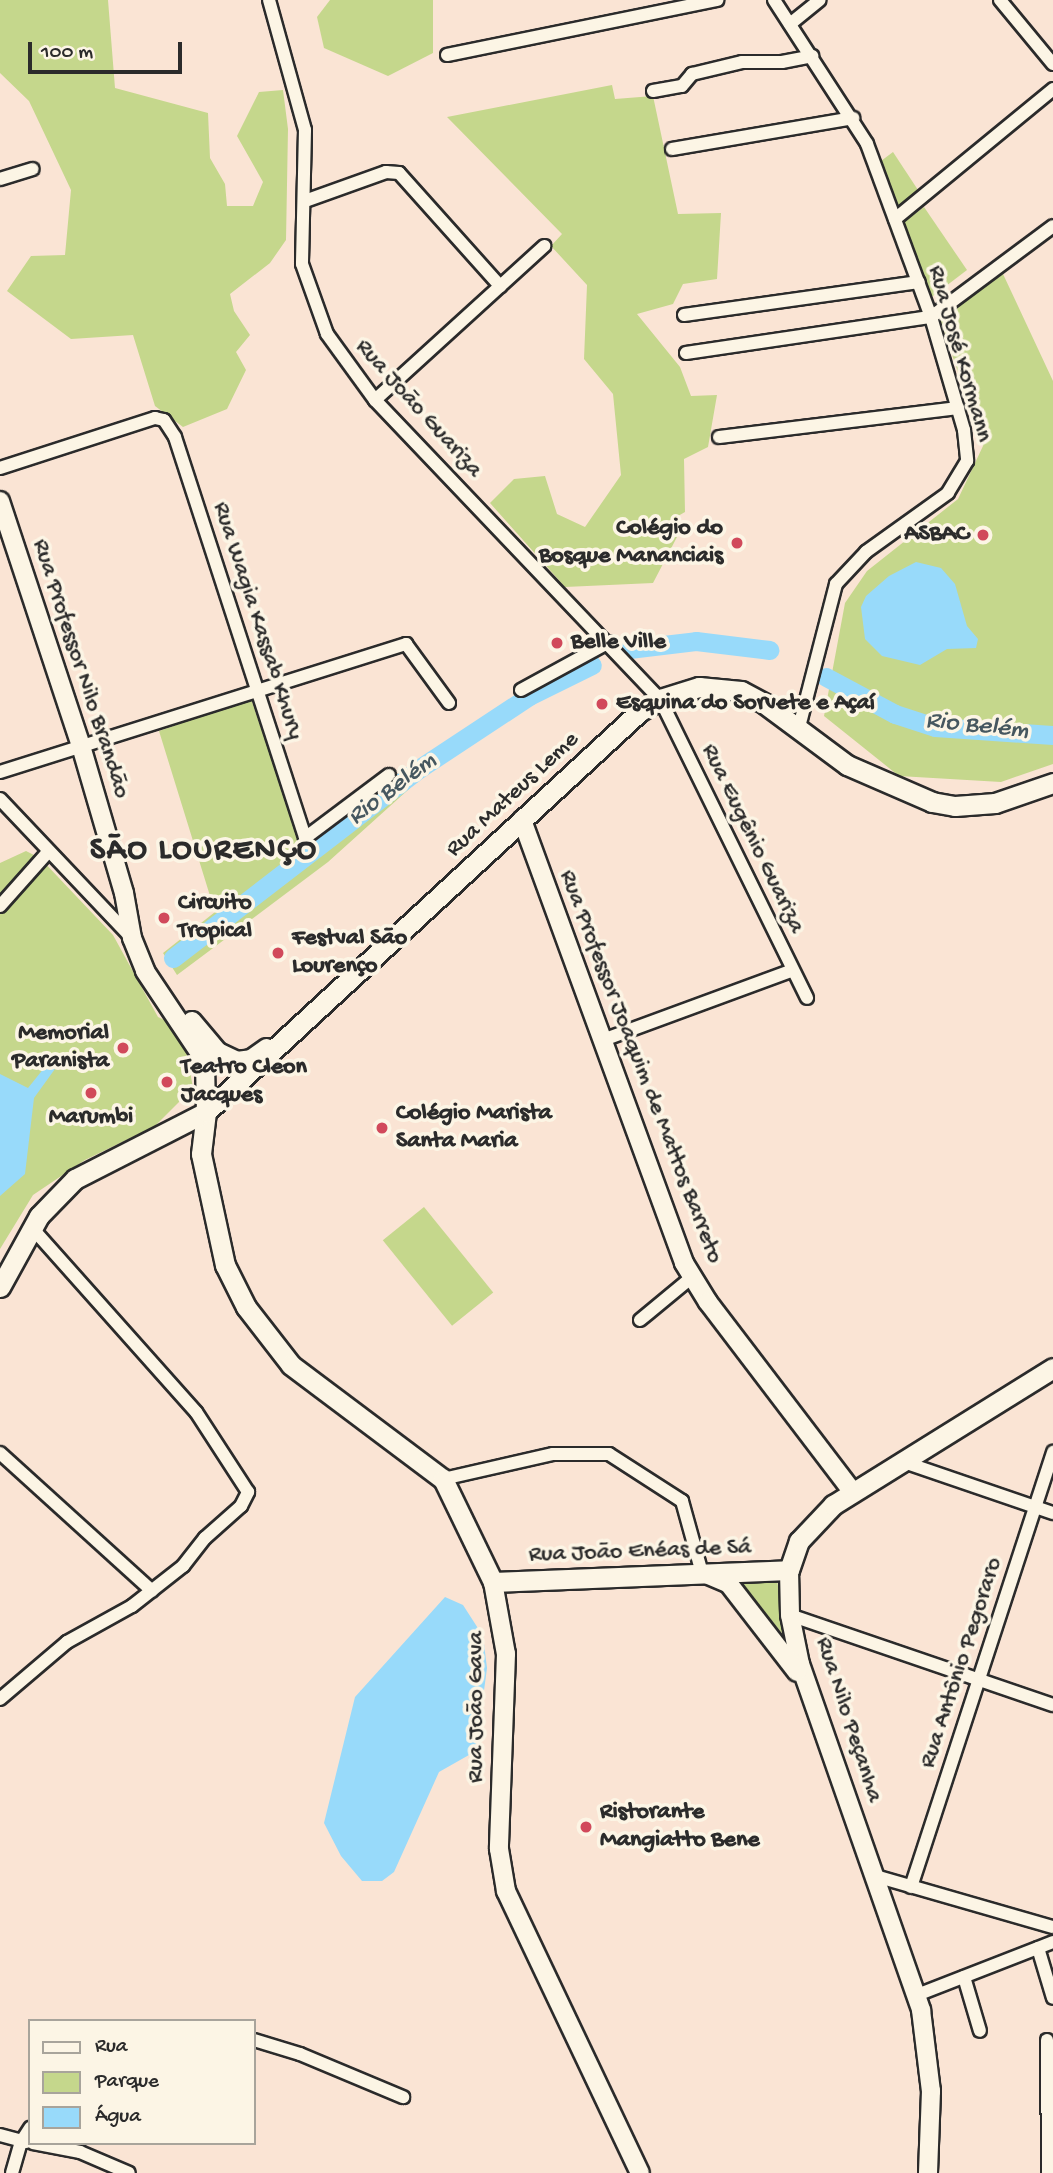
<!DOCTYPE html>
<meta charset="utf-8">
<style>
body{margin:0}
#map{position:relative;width:1053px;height:2173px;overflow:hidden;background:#fae4d4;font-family:"Gochi Hand",sans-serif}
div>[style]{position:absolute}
.green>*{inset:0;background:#c5d78c;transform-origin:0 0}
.water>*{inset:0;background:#98dafa}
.river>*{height:19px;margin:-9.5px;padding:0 9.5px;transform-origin:9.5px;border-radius:9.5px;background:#98dafa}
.roads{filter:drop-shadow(2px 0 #2b2b2b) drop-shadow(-2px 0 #2b2b2b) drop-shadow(0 2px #2b2b2b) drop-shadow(0 -2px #2b2b2b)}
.minor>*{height:12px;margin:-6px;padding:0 6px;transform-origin:6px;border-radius:6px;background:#fcf5e5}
.secondary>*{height:18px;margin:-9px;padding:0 9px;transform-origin:9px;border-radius:9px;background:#fcf5e5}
.primary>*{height:19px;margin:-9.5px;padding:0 9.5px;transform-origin:9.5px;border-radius:9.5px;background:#fcf5e5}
.dots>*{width:19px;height:19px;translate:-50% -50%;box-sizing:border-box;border:4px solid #fcf5e5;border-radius:50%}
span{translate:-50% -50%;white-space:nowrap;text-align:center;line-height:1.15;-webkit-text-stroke:7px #fcf5e5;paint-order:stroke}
.street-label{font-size:24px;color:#2b2b2b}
.poi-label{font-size:24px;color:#2b2b2b;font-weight:700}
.right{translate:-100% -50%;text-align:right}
.left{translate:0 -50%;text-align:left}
.water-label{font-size:26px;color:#46575f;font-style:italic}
.district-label{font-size:32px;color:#2b2b2b;font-weight:700;letter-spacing:2px}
.legend{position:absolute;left:28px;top:2019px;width:228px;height:126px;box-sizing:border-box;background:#fcf5e5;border:2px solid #a8a49b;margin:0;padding:9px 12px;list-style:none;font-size:21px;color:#2b2b2b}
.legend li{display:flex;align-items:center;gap:14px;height:35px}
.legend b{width:35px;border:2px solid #a8a49b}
.scale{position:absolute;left:28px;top:42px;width:154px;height:32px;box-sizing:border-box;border:4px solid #2b2b2b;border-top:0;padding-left:9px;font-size:21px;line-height:24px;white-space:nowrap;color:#2b2b2b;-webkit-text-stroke:5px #fcf5e5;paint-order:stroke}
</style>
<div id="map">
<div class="green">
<div style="clip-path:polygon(0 0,108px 0,115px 88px,208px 113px,210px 158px,225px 184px,227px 206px,253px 206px,263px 182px,237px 136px,259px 92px,283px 90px,288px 129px,286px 240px,270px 263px,230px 294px,234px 311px,250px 335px,236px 352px,246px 370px,227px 409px,183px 427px,155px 406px,133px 335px,71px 339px,7px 291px,31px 256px,65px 255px,71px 190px,29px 101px,0 73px)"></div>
<div style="clip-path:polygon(330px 0,433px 0,433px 53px,388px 76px,324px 48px,317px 17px)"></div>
<div style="clip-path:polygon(612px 85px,615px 99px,653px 96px,678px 214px,721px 213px,717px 279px,683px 284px,673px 304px,637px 314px,680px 367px,691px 396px,717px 395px,708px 447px,684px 459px,685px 512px,671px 520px,677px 537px,653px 583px,565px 587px,490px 503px,514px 479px,545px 476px,557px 514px,585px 527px,621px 475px,613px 394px,584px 359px,587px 285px,551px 246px,562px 234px,447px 117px)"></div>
<div style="clip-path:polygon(893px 152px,918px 190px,898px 207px,881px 161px)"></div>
<div style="clip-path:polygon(924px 207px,967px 270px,929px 299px,904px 222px)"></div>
<div style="clip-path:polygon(1003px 274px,1053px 381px,1053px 764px,1001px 782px,899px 776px,824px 716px,845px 603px,867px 571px,958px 499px,983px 446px,940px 319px)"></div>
<div style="clip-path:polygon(251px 699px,302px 847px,418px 759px,429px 771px,328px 862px,177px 975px,163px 953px,215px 912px,159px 731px)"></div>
<div style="clip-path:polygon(26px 851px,40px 858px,113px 935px,158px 1017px,171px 1023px,186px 1049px,193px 1088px,155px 1126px,85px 1160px,33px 1195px,0 1249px,0 863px)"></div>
<div style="left:424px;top:1207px;width:110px;height:53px;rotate:51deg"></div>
<div style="clip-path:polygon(736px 1577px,777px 1579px,785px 1637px)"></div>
</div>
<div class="water">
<div style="clip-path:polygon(916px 562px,941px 568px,955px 584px,967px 626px,978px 639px,976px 648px,947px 649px,920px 665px,882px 656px,865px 639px,861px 607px,866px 596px,889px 576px)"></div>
<div style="clip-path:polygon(53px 1057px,60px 1062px,34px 1098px,25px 1174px,0 1196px,0 1074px,28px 1088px)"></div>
<div style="clip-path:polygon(445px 1597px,463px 1605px,483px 1636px,487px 1668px,476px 1751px,439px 1772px,394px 1872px,382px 1881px,362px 1881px,341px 1856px,324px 1823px,355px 1697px)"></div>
</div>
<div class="river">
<div style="left:629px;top:649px;width:67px;rotate:-6.8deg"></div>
<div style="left:696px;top:641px;width:74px;rotate:7deg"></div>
<div style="left:826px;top:677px;width:78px;rotate:28.2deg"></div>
<div style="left:895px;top:714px;width:42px;rotate:18deg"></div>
<div style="left:935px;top:727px;width:118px;rotate:3.9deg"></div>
<div style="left:173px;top:958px;width:312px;rotate:-37.6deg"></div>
<div style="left:420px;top:768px;width:131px;rotate:-33.4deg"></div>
<div style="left:529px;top:696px;width:70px;rotate:-26.2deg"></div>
</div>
<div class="roads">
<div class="minor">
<div style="left:269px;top:0;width:135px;rotate:74.5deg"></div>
<div style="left:305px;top:130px;width:134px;rotate:91.3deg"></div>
<div style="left:302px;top:264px;width:74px;rotate:70.3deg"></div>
<div style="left:327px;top:334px;width:82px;rotate:54deg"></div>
<div style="left:375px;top:400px;width:413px;rotate:46.4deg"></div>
<div style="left:660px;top:699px;width:333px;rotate:63.8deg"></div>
<div style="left:774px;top:0;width:171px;rotate:57.1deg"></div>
<div style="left:867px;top:144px;width:184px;rotate:69.7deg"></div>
<div style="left:931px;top:317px;width:118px;rotate:73.7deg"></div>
<div style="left:964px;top:430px;width:31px;rotate:84deg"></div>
<div style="left:967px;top:461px;width:37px;rotate:121deg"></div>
<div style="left:948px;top:493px;width:101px;rotate:144.3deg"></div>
<div style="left:866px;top:552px;width:44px;rotate:133.2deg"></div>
<div style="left:836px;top:584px;width:152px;rotate:104.5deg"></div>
<div style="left:1000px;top:0;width:83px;rotate:50.4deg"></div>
<div style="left:790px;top:24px;width:38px;rotate:-39deg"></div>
<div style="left:447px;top:55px;width:276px;rotate:-11.5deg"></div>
<div style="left:653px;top:91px;width:29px;rotate:-10deg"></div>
<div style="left:682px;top:86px;width:16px;rotate:-50deg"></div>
<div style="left:692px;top:74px;width:51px;rotate:-13.5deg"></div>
<div style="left:742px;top:62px;width:40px"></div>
<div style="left:782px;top:62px;width:31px;rotate:-11deg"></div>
<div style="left:672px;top:149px;width:184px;rotate:-9.7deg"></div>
<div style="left:0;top:179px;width:34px;rotate:-17deg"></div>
<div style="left:305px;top:201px;width:86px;rotate:-19.7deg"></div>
<div style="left:386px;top:172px;width:13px;rotate:4deg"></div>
<div style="left:399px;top:173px;width:152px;rotate:48.2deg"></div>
<div style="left:895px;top:219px;width:205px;rotate:-39.4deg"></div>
<div style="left:684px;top:315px;width:237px;rotate:-8deg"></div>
<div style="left:686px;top:353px;width:248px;rotate:-8.4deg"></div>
<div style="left:931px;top:317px;width:152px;rotate:-36.7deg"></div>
<div style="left:375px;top:400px;width:229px;rotate:-42.3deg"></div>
<div style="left:719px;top:437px;width:241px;rotate:-6.9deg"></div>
<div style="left:0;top:468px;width:163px;rotate:-17.9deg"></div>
<div style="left:155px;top:418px;width:9px;rotate:13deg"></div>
<div style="left:164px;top:420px;width:20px;rotate:57deg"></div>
<div style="left:175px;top:437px;width:422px;rotate:72deg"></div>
<div style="left:305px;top:838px;width:105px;rotate:-36.9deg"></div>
<div style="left:521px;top:690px;width:100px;rotate:-28.6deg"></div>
<div style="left:0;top:772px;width:426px;rotate:-17.5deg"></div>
<div style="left:406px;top:644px;width:73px;rotate:53.9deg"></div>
<div style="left:0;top:799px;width:192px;rotate:46.5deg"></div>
<div style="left:0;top:906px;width:71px;rotate:-48.4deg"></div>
<div style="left:603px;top:1040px;width:202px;rotate:-20.2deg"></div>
<div style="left:640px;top:1320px;width:67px;rotate:-39.6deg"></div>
<div style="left:0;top:1453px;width:205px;rotate:42.2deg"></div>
<div style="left:901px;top:1461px;width:161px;rotate:18.9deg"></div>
<div style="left:443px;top:1479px;width:113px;rotate:-12.8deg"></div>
<div style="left:553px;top:1454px;width:56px"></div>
<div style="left:609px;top:1454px;width:87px;rotate:32.8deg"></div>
<div style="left:682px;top:1501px;width:75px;rotate:74.5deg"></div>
<div style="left:790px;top:1615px;width:278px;rotate:18.9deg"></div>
<div style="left:0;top:1699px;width:88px;rotate:-40.4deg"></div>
<div style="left:67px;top:1642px;width:74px;rotate:-29deg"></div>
<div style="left:132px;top:1606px;width:65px;rotate:-38.1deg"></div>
<div style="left:183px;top:1566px;width:36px;rotate:-52deg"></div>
<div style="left:205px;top:1538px;width:48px;rotate:-41.6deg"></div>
<div style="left:241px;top:1506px;width:16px;rotate:-63deg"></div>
<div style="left:248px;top:1492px;width:95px;rotate:-123deg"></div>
<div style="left:196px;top:1412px;width:246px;rotate:-131.7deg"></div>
<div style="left:875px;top:1876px;width:185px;rotate:16deg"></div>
<div style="left:911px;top:1887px;width:458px;rotate:-71.9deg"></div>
<div style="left:1038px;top:1948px;width:52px;rotate:73.3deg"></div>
<div style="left:964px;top:1977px;width:56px;rotate:73.5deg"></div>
<div style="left:917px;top:1995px;width:146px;rotate:-21.3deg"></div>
<div style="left:254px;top:2040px;width:48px;rotate:16.9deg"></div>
<div style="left:300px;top:2054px;width:112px;rotate:22.7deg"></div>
<div style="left:1047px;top:2040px;width:133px;rotate:89.6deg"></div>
<div style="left:0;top:2135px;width:27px;rotate:15deg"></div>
<div style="left:33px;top:2143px;width:48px;rotate:10.8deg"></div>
<div style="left:80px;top:2152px;width:53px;rotate:23.2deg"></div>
<div style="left:12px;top:2173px;width:32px;rotate:-74deg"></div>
<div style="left:21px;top:2142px;width:17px;rotate:-57deg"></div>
</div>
<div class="secondary">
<div style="left:0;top:501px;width:258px;rotate:71.7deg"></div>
<div style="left:81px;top:746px;width:153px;rotate:73.7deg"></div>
<div style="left:124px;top:893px;width:46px;rotate:79.9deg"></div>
<div style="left:132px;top:938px;width:35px;rotate:68deg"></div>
<div style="left:145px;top:971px;width:108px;rotate:56.3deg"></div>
<div style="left:205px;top:1061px;width:51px;rotate:88.9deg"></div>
<div style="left:522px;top:820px;width:472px;rotate:69.9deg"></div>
<div style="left:684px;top:1263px;width:46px;rotate:58.4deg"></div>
<div style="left:708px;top:1302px;width:238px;rotate:52.7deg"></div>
<div style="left:192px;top:1021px;width:40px;rotate:50deg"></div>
<div style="left:218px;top:1052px;width:21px;rotate:25deg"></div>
<div style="left:237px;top:1061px;width:14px;rotate:-8deg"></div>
<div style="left:251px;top:1059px;width:19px;rotate:-35deg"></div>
<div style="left:789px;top:1570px;width:45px;rotate:88.7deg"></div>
<div style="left:790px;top:1615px;width:50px;rotate:78.5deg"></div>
<div style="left:800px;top:1664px;width:367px;rotate:70.7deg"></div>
<div style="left:921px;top:2010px;width:82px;rotate:83deg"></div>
<div style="left:931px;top:2091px;width:82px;rotate:92.1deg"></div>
<div style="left:706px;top:1574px;width:25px;rotate:23deg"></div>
<div style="left:729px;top:1584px;width:111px;rotate:52.3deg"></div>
<div style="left:493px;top:1582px;width:73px;rotate:79.8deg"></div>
<div style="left:506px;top:1654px;width:195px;rotate:92.1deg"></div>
<div style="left:499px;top:1849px;width:43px;rotate:80.5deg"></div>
<div style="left:506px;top:1891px;width:312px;rotate:64.6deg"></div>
</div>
<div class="primary">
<div style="left:206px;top:1112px;width:42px;rotate:96.8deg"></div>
<div style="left:201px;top:1154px;width:114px;rotate:77.8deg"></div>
<div style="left:225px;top:1265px;width:47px;rotate:63.4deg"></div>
<div style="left:246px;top:1307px;width:73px;rotate:52.2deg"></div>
<div style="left:291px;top:1365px;width:190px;rotate:36.9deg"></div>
<div style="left:443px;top:1479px;width:114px;rotate:64.1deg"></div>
<div style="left:493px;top:1582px;width:296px;rotate:-2.3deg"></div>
<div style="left:789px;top:1570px;width:31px;rotate:-71deg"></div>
<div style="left:799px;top:1541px;width:50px;rotate:-46.6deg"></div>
<div style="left:833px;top:1505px;width:259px;rotate:-31.9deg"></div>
<div style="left:0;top:1287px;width:81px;rotate:-61.2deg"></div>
<div style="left:39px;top:1216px;width:52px;rotate:-45.8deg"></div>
<div style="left:75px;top:1179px;width:147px;rotate:-27.1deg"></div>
<div style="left:206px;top:1112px;width:589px;rotate:-42.73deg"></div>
<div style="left:639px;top:712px;width:25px;rotate:-32deg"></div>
<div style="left:660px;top:699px;width:41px;rotate:-17.1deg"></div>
<div style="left:699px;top:687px;width:42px;rotate:5.4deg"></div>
<div style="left:741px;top:691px;width:27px;rotate:28deg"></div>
<div style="left:765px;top:704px;width:102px;rotate:36.6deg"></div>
<div style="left:847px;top:765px;width:93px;rotate:23.5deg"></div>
<div style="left:932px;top:802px;width:23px;rotate:10deg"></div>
<div style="left:955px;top:806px;width:40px;rotate:-4.3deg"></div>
<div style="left:995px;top:803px;width:61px;rotate:-19deg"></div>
</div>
</div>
<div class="dots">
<div style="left:983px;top:535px;background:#d1495b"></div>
<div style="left:737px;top:543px;background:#d1495b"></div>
<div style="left:557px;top:643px;background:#d1495b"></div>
<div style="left:602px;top:704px;background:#d1495b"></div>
<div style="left:164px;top:918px;background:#d1495b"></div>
<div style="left:278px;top:953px;background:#d1495b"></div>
<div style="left:123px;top:1048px;background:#d1495b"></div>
<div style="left:167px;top:1082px;background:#d1495b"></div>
<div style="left:91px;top:1093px;background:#d1495b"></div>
<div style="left:382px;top:1128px;background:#d1495b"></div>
<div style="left:586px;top:1827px;background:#d1495b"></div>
</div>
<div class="street-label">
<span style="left:959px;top:354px;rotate:74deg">Rua José Kormann</span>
<span style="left:418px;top:409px;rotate:48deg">Rua João Guariza</span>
<span style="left:257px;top:621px;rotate:72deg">Rua Wagia Kassab Khury</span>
<span style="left:80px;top:669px;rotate:72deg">Rua Professor Nilo Brandão</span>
<span style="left:513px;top:795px;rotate:-43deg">Rua Mateus Leme</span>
<span style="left:752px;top:839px;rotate:64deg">Rua Eugênio Guariza</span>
<span style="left:640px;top:1067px;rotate:69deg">Rua Professor Joaquim de Mattos Barreto</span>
<span style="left:640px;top:1552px;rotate:-2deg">Rua João Enéas de Sá</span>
<span style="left:962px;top:1663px;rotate:-72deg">Rua Antônio Pegoraro</span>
<span style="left:477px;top:1707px;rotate:-90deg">Rua João Gava</span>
<span style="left:848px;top:1720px;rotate:72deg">Rua Nilo Peçanha</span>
</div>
<div class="poi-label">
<span class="right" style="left:723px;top:543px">Colégio do<br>Bosque Mananciais</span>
<span class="right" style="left:969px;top:535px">ASBAC</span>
<span class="left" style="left:571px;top:643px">Belle Ville</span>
<span class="left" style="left:616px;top:704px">Esquina do Sorvete e Açaí</span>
<span class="left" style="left:178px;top:918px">Circuito<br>Tropical</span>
<span class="left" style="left:292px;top:953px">Festval São<br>Lourenço</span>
<span class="right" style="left:109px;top:1048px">Memorial<br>Paranista</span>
<span class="left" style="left:181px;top:1082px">Teatro Cleon<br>Jacques</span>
<span class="left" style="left:396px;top:1128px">Colégio Marista<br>Santa Maria</span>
<span style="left:91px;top:1118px">Marumbi</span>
<span class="left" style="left:600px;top:1827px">Ristorante<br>Mangiatto Bene</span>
</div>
<div class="water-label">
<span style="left:977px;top:727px;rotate:6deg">Rio Belém</span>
<span style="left:393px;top:790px;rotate:-37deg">Rio Belém</span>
</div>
<div class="district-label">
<span style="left:204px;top:851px">SÃO LOURENÇO</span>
</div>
<ul class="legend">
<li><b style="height:9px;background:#fcf5e5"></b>Rua</li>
<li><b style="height:19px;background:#c5d78c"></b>Parque</li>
<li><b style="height:19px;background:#98dafa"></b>Água</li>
</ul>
<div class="scale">100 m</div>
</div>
